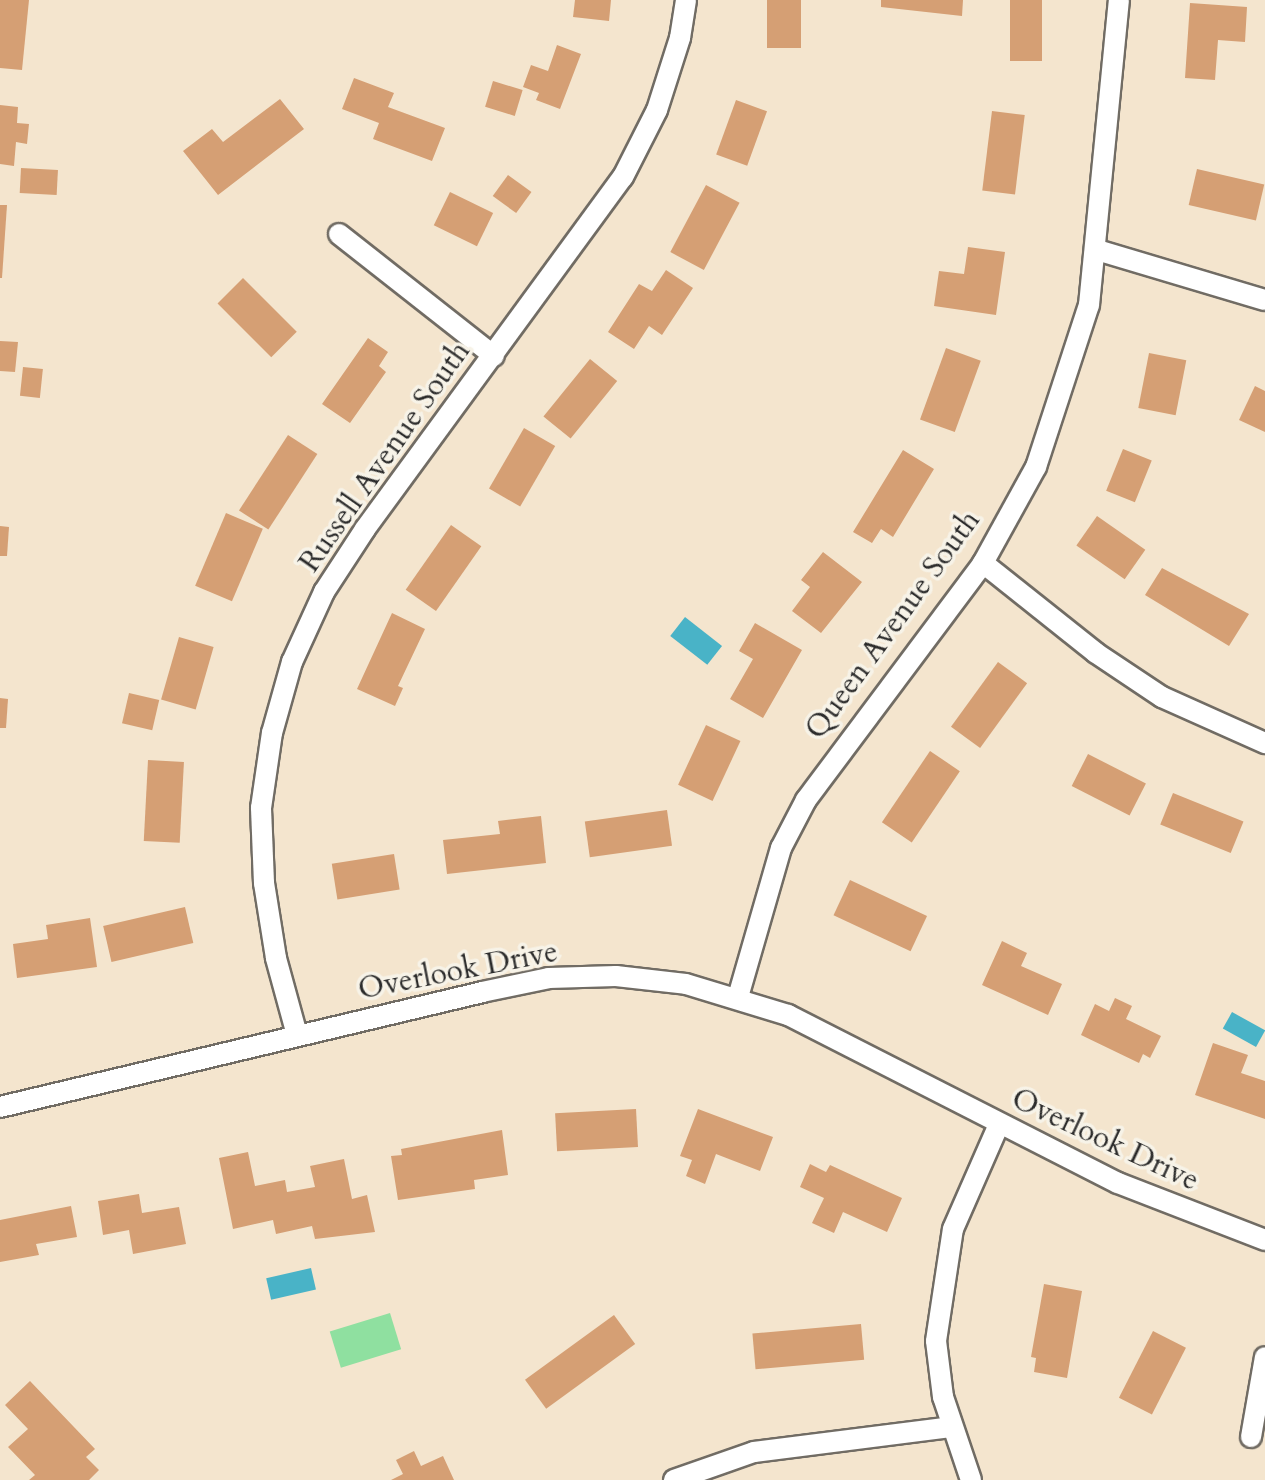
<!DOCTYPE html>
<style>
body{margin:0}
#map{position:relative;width:1265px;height:1480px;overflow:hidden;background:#f4e5ce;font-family:Cardo,serif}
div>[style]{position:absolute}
.green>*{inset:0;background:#8fe0a0;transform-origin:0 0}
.water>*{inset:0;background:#49b3c7;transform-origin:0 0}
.building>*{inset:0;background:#d59f74;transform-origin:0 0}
.roads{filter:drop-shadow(2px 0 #716c64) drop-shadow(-2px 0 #716c64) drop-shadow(0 2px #716c64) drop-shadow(0 -2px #716c64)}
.minor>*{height:20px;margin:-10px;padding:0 10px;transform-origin:10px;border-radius:10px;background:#fff}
span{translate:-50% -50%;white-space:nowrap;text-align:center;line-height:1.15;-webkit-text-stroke:7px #f7f3e8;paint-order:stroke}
.street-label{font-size:30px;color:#2b2b2b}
</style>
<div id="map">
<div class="green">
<div style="left:390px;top:1313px;width:38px;height:63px;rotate:73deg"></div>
</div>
<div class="water">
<div style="left:685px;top:617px;width:47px;height:24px;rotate:38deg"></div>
<div style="left:1232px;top:1012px;width:38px;height:19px;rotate:29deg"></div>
<div style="left:311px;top:1268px;width:22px;height:46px;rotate:77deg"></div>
</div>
<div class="building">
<div style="clip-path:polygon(0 0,29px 0,22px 70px,0 68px)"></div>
<div style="clip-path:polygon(575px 0,611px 0,609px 21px,573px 17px)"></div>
<div style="left:767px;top:0;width:34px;height:48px"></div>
<div style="clip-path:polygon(881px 0,963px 0,962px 16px,881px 7px)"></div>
<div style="left:1010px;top:0;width:32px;height:61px"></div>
<div style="clip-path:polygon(1190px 3px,1247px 7px,1245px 42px,1218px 40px,1215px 80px,1185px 78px)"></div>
<div style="clip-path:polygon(557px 45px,581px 54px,560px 109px,536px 100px,539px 93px,523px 87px,531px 65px,548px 71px)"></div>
<div style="clip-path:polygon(354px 78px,394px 93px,388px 107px,445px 128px,432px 161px,373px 139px,379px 123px,342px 109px)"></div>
<div style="left:493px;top:81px;width:31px;height:27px;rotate:17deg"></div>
<div style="clip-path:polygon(280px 99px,304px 129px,218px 195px,183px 151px,212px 129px,223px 142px)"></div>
<div style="left:736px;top:100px;width:33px;height:58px;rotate:20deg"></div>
<div style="clip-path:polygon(0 105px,18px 107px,17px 123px,29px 124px,27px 144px,16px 142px,14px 166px,0 164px)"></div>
<div style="left:992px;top:111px;width:33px;height:80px;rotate:7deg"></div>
<div style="left:21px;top:168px;width:37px;height:25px;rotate:3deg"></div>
<div style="left:1197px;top:169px;width:69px;height:37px;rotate:13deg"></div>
<div style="left:508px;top:175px;width:29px;height:26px;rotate:36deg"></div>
<div style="left:706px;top:185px;width:38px;height:76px;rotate:28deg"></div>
<div style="left:450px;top:192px;width:48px;height:37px;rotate:26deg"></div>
<div style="clip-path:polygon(0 205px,7px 205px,2px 278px,0 278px)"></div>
<div style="clip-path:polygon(968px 247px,1005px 252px,996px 315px,934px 306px,939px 271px,964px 274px)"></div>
<div style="clip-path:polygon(666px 270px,693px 288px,662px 335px,649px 326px,634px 349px,608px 332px,639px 284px,652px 291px)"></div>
<div style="left:243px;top:278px;width:76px;height:36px;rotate:45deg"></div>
<div style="clip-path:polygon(368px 338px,388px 352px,379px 366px,386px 372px,350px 423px,322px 404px)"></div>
<div style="clip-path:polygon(0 341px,18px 342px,15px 372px,0 371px)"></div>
<div style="left:946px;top:348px;width:37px;height:76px;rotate:20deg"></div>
<div style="left:1149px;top:353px;width:38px;height:56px;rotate:11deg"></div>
<div style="left:590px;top:359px;width:35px;height:74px;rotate:39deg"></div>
<div style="left:23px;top:367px;width:20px;height:29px;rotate:6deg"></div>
<div style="clip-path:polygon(1255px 386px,1265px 391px,1265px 432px,1239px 420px)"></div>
<div style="left:524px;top:428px;width:36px;height:70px;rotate:30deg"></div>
<div style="left:288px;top:435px;width:35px;height:90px;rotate:33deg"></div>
<div style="left:1123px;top:449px;width:31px;height:45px;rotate:22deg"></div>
<div style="clip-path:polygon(903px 450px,934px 469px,893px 537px,881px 529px,872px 543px,853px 532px)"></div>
<div style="left:226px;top:513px;width:40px;height:79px;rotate:23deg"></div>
<div style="left:1097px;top:516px;width:59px;height:36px;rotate:35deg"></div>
<div style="left:451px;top:525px;width:37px;height:79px;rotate:35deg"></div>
<div style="clip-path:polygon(0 526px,9px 527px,7px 556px,0 556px)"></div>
<div style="clip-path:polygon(823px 552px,862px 582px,821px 633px,792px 611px,810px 587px,801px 580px)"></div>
<div style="clip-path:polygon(1162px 568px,1249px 614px,1229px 646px,1145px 595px)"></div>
<div style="clip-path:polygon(392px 613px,425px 629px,398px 686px,403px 688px,395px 706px,357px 689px)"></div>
<div style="clip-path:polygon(755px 623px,802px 650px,763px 718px,730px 699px,753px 659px,739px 651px)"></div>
<div style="left:179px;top:637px;width:36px;height:65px;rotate:16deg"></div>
<div style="left:998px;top:662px;width:36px;height:80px;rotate:36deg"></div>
<div style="left:129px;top:693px;width:31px;height:31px;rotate:13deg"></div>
<div style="clip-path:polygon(0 698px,8px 699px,6px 728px,0 728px)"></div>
<div style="left:706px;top:725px;width:38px;height:66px;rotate:25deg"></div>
<div style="left:930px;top:751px;width:36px;height:86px;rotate:34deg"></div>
<div style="left:1088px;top:754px;width:65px;height:36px;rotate:27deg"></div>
<div style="left:148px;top:760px;width:36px;height:81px;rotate:3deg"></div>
<div style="left:1173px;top:793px;width:76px;height:34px;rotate:22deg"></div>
<div style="left:667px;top:810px;width:36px;height:83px;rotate:82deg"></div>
<div style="clip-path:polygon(541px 816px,546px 863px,447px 874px,443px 840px,500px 834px,498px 821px)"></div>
<div style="left:394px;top:854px;width:36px;height:63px;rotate:81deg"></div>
<div style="left:850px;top:880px;width:85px;height:39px;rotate:25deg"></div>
<div style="left:185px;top:907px;width:37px;height:84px;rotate:77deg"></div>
<div style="clip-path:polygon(90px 918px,97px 967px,17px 978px,13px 944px,48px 939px,46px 925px)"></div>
<div style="clip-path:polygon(1002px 941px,1027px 953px,1021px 966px,1062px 984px,1048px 1015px,982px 985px)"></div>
<div style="clip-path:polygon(1115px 998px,1132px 1006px,1126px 1019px,1161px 1036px,1150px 1058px,1143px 1054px,1139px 1063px,1081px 1035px,1095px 1004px,1109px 1011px)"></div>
<div style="clip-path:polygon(1213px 1043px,1248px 1055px,1241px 1073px,1265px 1081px,1265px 1119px,1195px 1095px)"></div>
<div style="left:636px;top:1109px;width:38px;height:81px;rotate:87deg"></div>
<div style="clip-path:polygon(698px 1109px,773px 1137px,760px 1171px,716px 1154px,705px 1184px,686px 1176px,692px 1160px,680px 1156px)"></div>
<div style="clip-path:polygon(502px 1130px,508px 1175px,474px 1180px,475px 1189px,398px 1200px,391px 1156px,402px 1155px,401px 1149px)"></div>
<div style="clip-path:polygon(248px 1152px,255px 1186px,285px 1180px,287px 1192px,315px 1187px,310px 1166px,344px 1159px,352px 1199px,367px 1195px,375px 1232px,315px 1239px,312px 1226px,276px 1234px,273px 1220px,233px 1229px,219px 1158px)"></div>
<div style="clip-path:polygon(810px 1164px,826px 1172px,830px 1165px,902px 1198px,887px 1232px,843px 1212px,834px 1233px,812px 1223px,824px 1198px,800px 1187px)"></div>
<div style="clip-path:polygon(139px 1194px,142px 1213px,179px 1207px,186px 1244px,133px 1254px,129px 1230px,103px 1235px,98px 1201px)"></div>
<div style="clip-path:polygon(71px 1206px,77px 1237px,36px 1244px,39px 1255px,0 1262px,0 1220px)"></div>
<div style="clip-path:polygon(1044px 1284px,1082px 1291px,1067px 1378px,1034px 1372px,1036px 1358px,1031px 1357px)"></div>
<div style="left:614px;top:1315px;width:36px;height:110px;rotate:54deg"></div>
<div style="left:861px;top:1324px;width:36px;height:109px;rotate:85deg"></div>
<div style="left:1153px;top:1331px;width:37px;height:75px;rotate:27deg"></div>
<div style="clip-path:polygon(30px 1381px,95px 1449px,86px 1457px,99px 1470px,89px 1480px,29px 1480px,35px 1475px,8px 1447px,28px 1429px,5px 1405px)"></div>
<div style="clip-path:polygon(414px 1451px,421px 1466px,443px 1456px,454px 1480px,391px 1480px,403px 1474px,396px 1460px)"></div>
</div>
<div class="roads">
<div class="minor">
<div style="left:339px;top:234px;width:197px;rotate:38.2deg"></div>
<div style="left:1097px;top:250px;width:175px;rotate:16.6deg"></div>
<div style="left:983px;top:563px;width:144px;rotate:38.5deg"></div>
<div style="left:1096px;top:653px;width:79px;rotate:33.7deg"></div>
<div style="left:1162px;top:697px;width:113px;rotate:24.1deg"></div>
<div style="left:738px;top:997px;width:155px;rotate:-73.9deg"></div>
<div style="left:781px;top:848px;width:54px;rotate:-62.5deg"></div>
<div style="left:806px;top:800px;width:296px;rotate:-53.2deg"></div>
<div style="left:983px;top:563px;width:110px;rotate:-61.1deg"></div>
<div style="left:1036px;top:467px;width:170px;rotate:-71.9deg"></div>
<div style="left:1089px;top:305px;width:306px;rotate:-84.4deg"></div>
<div style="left:297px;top:1035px;width:80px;rotate:-105.3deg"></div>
<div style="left:276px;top:958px;width:76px;rotate:-99.1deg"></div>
<div style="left:264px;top:883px;width:75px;rotate:-92.3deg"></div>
<div style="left:261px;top:808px;width:76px;rotate:-81.7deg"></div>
<div style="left:272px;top:733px;width:74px;rotate:-74.3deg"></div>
<div style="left:292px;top:662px;width:77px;rotate:-65.4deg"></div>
<div style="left:324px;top:592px;width:75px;rotate:-56.9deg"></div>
<div style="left:365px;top:529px;width:436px;rotate:-53.8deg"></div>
<div style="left:623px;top:177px;width:75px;rotate:-63.1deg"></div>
<div style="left:657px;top:110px;width:76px;rotate:-72.3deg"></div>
<div style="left:680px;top:38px;width:38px;rotate:-81deg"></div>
<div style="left:0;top:1107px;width:496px;rotate:-13.4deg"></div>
<div style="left:482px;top:992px;width:68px;rotate:-11.8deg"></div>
<div style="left:549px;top:978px;width:67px;rotate:-1.7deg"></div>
<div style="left:616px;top:976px;width:70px;rotate:6.5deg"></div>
<div style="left:686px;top:984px;width:107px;rotate:16.9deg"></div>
<div style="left:788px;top:1015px;width:370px;rotate:27deg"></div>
<div style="left:1118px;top:1183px;width:158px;rotate:21.2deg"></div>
<div style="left:1251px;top:1437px;width:81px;rotate:-80.1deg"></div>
<div style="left:674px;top:1480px;width:85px;rotate:-19.3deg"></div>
<div style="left:754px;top:1452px;width:200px;rotate:-7.2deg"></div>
<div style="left:971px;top:1480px;width:88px;rotate:-108.6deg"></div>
<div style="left:943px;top:1397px;width:56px;rotate:-97.1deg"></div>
<div style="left:936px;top:1341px;width:113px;rotate:-81.4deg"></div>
<div style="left:953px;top:1229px;width:115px;rotate:-66.3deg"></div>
</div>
</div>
<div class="street-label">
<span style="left:385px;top:457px;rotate:-55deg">Russell Avenue South</span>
<span style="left:893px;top:625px;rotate:-54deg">Queen Avenue South</span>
<span style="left:458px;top:971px;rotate:-11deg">Overlook Drive</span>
<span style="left:1105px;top:1140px;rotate:25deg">Overlook Drive</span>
</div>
</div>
